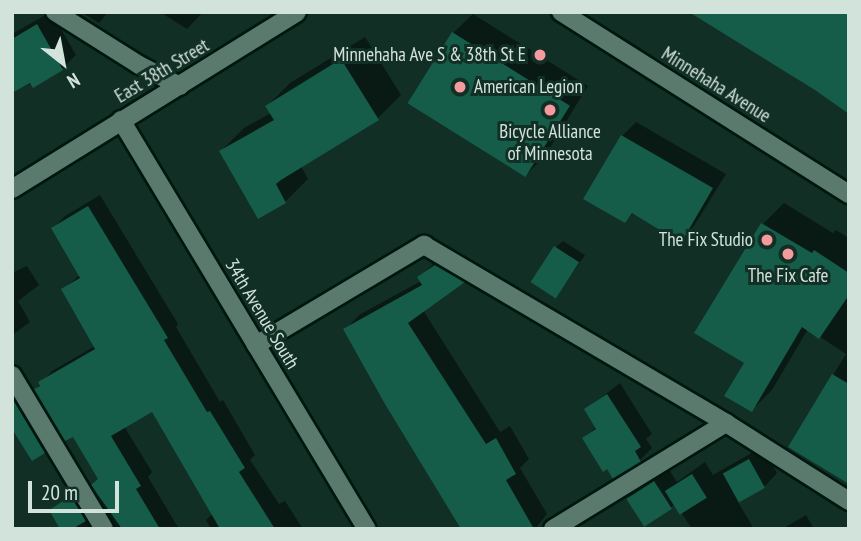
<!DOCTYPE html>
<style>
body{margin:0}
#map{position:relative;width:861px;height:541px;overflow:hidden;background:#122f26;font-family:"PT Sans Narrow",sans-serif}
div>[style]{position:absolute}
.shadow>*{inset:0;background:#0007}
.building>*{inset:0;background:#155c49;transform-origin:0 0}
.roads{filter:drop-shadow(2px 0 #00170f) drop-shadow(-2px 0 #00170f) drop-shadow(0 2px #00170f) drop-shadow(0 -2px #00170f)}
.lane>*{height:18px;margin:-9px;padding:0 9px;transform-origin:9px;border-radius:9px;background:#5b7a6e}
.street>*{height:18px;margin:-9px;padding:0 9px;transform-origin:9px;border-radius:9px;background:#5b7a6e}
.secondary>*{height:18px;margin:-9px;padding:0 9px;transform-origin:9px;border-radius:9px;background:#5b7a6e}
.dots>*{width:19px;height:19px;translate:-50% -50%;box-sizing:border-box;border:4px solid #122f26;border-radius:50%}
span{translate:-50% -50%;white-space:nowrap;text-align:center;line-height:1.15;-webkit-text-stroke:6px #122f26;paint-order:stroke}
.poi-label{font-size:19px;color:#d2e3dc}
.right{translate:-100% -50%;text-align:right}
.left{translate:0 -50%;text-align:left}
.street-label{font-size:19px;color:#d2e3dc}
.frame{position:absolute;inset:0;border:14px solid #d2e3dc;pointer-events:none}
.north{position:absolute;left:28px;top:28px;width:70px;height:70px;-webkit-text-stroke:5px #122f26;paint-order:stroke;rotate:149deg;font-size:19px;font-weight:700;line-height:28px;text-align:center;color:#d2e3dc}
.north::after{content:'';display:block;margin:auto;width:24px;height:32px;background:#d2e3dc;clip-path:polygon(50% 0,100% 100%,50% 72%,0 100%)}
.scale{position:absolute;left:28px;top:481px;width:91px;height:32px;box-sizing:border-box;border:4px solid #d2e3dc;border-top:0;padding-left:9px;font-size:21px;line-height:24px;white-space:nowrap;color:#d2e3dc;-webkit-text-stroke:5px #122f26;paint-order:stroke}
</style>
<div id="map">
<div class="shadow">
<div style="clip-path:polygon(51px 12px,76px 55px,62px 69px,12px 92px,12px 34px)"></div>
<div style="clip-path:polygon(81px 12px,108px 12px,99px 23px)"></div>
<div style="clip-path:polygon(160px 12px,203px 12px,187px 29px)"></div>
<div style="clip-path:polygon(473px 14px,588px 86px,545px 156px,526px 175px,453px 33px)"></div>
<div style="clip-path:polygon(365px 37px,401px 95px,378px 118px,301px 166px,308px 179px,285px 202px,259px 217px,221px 151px,244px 128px,271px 113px,267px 106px,290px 83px)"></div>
<div style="clip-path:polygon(636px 122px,726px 174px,694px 226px,681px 240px,634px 212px,625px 221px,586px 199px,622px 136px)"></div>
<div style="clip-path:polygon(100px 195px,178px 324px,176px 327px,220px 402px,223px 400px,255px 455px,250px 460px,279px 504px,285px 501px,303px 529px,211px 529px,206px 520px,213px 513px,152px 410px,124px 426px,152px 472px,148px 477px,179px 529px,116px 529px,93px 485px,99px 479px,73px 434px,36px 389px,52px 371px,95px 346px,63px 290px,81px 274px,53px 228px,65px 216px)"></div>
<div style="clip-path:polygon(784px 203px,833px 233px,836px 230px,849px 238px,849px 482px,790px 446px,846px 354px,808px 329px,772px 390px,752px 410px,746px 363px,696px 332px,763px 224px)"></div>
<div style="clip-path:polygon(563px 241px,585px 255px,556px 296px,556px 247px)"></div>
<div style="clip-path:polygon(450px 252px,477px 268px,423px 310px,500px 432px,510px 426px,529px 459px,520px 468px,547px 514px,535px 529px,462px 529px,346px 329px,359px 315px,421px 281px,419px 278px,433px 264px)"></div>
<div style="clip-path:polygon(27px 266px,39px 285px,18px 301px,30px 322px,12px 335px,12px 273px)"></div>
<div style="clip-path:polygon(620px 383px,652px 434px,646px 439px,652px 448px,640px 460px,614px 476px,584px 439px,597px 426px,586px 409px)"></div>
<div style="clip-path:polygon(22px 395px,51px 445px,33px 459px,12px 423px,12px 401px)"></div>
<div style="clip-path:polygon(762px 447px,777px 473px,764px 487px,738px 502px,754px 529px,692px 529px,675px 503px,671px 508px,628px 498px,642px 484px,668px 468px,677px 482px,705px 462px,713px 475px)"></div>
<div style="clip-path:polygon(84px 486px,106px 524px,116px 529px,74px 529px,51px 510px)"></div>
<div style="clip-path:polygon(806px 515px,814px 529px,782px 529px)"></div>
</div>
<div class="building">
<div style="clip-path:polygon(689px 12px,849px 12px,849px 114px,815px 90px)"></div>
<div style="clip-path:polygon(37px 24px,63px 70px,33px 88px,30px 83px,12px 93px,12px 39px)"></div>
<div style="left:452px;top:32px;width:139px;height:84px;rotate:32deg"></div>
<div style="clip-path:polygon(341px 59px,379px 120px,281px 180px,276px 184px,286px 203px,258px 219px,219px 151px,274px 120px,265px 106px)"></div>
<div style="clip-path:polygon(621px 135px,713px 188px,681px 243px,632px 213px,625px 223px,583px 199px)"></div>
<div style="clip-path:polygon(88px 206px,168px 338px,164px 340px,207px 412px,210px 411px,245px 468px,239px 472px,275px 529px,220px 529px,152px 412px,111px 436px,141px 486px,136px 489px,160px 529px,122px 529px,91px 485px,98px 479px,73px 437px,65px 441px,34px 389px,40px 386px,38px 382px,95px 349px,61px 289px,80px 278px,51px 228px)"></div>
<div style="clip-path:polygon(761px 223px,812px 253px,814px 250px,849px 273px,849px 295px,819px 339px,802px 327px,752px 412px,724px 396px,744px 363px,694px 333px)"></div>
<div style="left:554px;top:246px;width:30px;height:43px;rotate:33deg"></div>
<div style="clip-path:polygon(435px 265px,465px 282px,408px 323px,486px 444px,496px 438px,516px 474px,506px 480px,534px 529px,461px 529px,385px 404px,343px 329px,422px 285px,417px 277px)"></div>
<div style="clip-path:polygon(832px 374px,849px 384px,849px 484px,788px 447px)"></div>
<div style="clip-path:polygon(607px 394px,641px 447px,635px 451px,641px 462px,613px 479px,607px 469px,603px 472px,582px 438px,596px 429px,584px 409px)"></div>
<div style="clip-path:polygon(14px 401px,45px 453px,32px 461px,12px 429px)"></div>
<div style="left:749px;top:459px;width:33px;height:30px;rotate:61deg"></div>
<div style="left:692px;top:474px;width:28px;height:32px;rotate:58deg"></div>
<div style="left:654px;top:481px;width:33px;height:33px;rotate:57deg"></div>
<div style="clip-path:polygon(71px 496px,86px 521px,72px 529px,60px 529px,49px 510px)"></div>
</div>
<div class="roads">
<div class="lane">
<div style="left:55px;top:12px;width:99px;rotate:32.2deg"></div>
<div style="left:139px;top:65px;width:46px;rotate:27.1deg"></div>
<div style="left:256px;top:345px;width:196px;rotate:-30.8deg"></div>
<div style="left:424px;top:245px;width:351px;rotate:30.5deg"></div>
<div style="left:726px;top:423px;width:146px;rotate:32.4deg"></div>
<div style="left:12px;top:375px;width:179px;rotate:59.1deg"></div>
<div style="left:553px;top:529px;width:203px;rotate:-31.5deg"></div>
</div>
<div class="street">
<div style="left:121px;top:120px;width:477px;rotate:59deg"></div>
</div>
<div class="secondary">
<div style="left:561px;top:12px;width:341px;rotate:32.3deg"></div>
<div style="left:12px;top:189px;width:335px;rotate:-31.8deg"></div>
</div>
</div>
<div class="dots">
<div style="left:540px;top:55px;background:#f59b9d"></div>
<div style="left:460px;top:87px;background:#f59b9d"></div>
<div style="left:550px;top:110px;background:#f59b9d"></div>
<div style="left:767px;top:240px;background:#f59b9d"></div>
<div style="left:788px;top:254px;background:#f59b9d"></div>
</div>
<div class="poi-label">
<span class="right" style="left:526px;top:55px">Minnehaha Ave S &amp; 38th St E</span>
<span class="left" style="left:474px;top:87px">American Legion</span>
<span style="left:550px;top:143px">Bicycle Alliance<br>of Minnesota</span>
<span class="right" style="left:753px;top:240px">The Fix Studio</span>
<span style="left:788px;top:276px">The Fix Cafe</span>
</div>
<div class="street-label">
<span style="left:162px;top:71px;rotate:-31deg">East 38th Street</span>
<span style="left:716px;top:85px;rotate:32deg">Minnehaha Avenue</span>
<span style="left:262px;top:314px;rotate:59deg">34th Avenue South</span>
</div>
<div class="frame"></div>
<div class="north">N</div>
<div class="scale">20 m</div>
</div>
